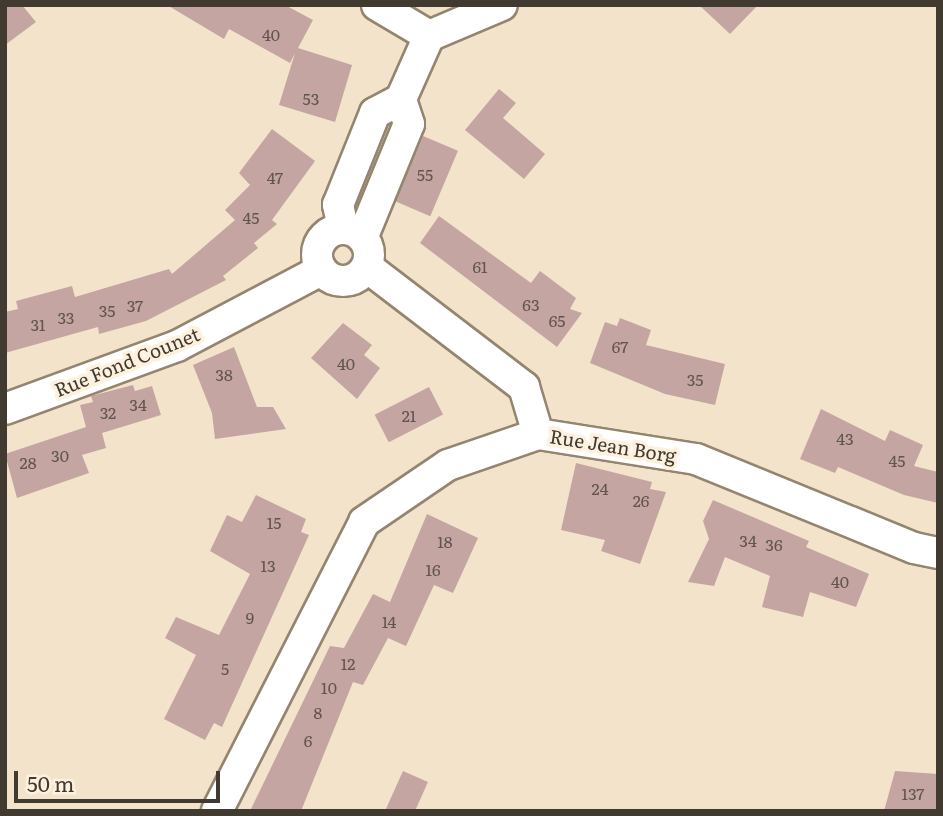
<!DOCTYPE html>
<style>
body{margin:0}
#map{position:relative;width:943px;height:816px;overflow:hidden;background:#f3e3cb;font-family:Literata,serif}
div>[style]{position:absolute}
.building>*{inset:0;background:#c4a5a2;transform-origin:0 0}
.roads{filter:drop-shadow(2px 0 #93856f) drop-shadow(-2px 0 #93856f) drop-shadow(0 2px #93856f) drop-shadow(0 -2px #93856f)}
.street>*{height:30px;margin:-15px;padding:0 15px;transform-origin:15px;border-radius:15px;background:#fff}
.street>.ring{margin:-15px;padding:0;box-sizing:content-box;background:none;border:30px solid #fff;border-radius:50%}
span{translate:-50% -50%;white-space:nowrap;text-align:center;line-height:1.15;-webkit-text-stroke:7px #fef1de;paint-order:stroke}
.number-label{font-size:16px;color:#62554d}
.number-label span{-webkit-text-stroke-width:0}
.street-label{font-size:19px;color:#413a31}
.frame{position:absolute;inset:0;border:7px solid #413a31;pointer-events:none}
.scale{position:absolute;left:14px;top:771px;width:206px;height:32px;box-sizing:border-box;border:4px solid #413a31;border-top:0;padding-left:9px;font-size:21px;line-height:24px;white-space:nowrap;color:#413a31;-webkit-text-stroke:5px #fef1de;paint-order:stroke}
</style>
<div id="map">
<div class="building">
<div style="clip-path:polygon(5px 5px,22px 5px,36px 22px,5px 45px)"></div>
<div style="clip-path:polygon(167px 5px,285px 5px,313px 20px,298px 48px,352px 65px,335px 122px,279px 105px,295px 53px,290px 63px,229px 29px,224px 39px)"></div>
<div style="clip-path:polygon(699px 5px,758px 5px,730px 34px)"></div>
<div style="clip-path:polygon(499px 89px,516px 103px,503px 118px,545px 154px,524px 179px,465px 130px)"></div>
<div style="clip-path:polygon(272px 129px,315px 161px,272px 220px,277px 224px,254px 243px,258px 248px,223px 276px,226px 280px,146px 321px,99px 334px,98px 327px,5px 353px,5px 312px,18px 309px,16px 301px,72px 286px,75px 297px,169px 269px,172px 274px,235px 220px,225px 210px,250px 185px,239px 173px)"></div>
<div style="left:423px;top:136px;width:38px;height:71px;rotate:23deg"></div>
<div style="clip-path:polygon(439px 216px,531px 283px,540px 271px,576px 298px,570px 309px,582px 313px,557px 347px,420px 243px)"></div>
<div style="clip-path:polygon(620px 318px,651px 330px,646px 345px,725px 364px,715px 405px,665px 394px,590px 363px,605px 322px,617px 326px)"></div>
<div style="clip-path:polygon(343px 323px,372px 345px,364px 355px,380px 368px,357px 399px,311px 358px)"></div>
<div style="clip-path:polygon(234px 347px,257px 407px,273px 407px,286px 429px,215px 439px,212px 413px,193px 365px)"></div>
<div style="clip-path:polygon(133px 385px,135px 391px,152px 386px,161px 415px,102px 433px,106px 448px,82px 455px,89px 473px,17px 498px,5px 454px,86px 427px,80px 405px,93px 402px,91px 396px)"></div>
<div style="left:429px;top:387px;width:31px;height:61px;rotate:63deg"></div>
<div style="clip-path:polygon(821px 409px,885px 441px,890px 430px,923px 445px,914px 466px,938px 472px,938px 503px,904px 495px,838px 467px,835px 473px,800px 459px)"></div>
<div style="clip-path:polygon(576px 463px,652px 482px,650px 489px,666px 492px,640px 564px,601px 551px,605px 540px,561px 530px)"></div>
<div style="clip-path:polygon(256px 495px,306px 519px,301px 532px,309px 535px,222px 727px,214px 723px,205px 740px,164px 719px,196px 655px,165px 638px,176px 617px,219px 635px,250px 574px,210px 551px,227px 515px,242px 522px)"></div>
<div style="clip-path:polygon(713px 500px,809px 541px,806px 547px,869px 574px,856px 607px,810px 592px,803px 617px,762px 607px,770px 576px,725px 557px,714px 586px,688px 582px,709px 539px,703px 521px)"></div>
<div style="clip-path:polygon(427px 514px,478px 538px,453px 593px,434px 585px,406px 646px,388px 638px,363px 685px,353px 682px,301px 811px,250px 811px,330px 646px,344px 648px,373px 594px,390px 602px)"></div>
<div style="clip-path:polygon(403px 771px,428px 782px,415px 811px,385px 811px)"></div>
<div style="clip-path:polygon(895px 771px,938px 774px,938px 811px,884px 811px)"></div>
</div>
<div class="roads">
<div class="street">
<div style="left:377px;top:5px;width:61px;rotate:30.8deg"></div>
<div style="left:429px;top:36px;width:79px;rotate:-23deg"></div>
<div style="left:343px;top:228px;width:24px;rotate:-102deg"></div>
<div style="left:338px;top:205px;width:99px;rotate:-68.1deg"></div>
<div style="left:375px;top:113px;width:30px;rotate:-28deg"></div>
<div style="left:401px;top:99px;width:69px;rotate:-66deg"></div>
<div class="ring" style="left:317px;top:229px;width:22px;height:22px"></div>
<div style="left:363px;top:236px;width:121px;rotate:-67.7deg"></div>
<div style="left:409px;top:124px;width:26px;rotate:-108deg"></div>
<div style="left:367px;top:267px;width:198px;rotate:37.4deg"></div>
<div style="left:524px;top:387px;width:49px;rotate:73.4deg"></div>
<div style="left:5px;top:409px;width:183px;rotate:-20.1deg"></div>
<div style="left:177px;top:346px;width:163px;rotate:-27.8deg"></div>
<div style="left:217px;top:811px;width:324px;rotate:-63deg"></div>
<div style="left:364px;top:522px;width:102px;rotate:-34.2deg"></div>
<div style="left:448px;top:465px;width:95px;rotate:-19deg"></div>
<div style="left:538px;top:434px;width:160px;rotate:9deg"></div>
<div style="left:696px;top:459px;width:235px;rotate:22.2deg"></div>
<div style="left:914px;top:548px;width:25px;rotate:12deg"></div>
</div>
</div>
<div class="number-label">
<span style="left:271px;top:34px">40</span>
<span style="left:311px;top:98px">53</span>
<span style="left:425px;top:174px">55</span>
<span style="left:275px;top:177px">47</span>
<span style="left:251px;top:217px">45</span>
<span style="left:480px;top:266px">61</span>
<span style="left:531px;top:304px">63</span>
<span style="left:135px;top:305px">37</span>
<span style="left:107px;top:310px">35</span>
<span style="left:66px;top:317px">33</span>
<span style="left:557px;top:320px">65</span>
<span style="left:38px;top:324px">31</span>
<span style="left:620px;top:346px">67</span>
<span style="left:346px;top:363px">40</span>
<span style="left:224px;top:374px">38</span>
<span style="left:695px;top:379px">35</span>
<span style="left:138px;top:404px">34</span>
<span style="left:108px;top:412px">32</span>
<span style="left:409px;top:415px">21</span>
<span style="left:845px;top:438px">43</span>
<span style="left:60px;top:455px">30</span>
<span style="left:897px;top:460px">45</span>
<span style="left:28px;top:462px">28</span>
<span style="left:600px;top:488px">24</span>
<span style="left:641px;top:500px">26</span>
<span style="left:274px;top:522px">15</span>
<span style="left:748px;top:540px">34</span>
<span style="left:445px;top:541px">18</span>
<span style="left:774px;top:544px">36</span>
<span style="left:268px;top:565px">13</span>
<span style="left:433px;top:569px">16</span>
<span style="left:840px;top:581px">40</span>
<span style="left:250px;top:617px">9</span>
<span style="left:389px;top:621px">14</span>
<span style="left:348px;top:663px">12</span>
<span style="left:225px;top:668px">5</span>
<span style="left:329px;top:687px">10</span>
<span style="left:318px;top:712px">8</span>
<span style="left:308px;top:740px">6</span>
<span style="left:913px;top:793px">137</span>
</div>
<div class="street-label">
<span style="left:127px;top:362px;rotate:-22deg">Rue Fond Counet</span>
<span style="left:613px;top:446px;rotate:9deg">Rue Jean Borg</span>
</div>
<div class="frame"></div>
<div class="scale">50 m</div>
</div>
